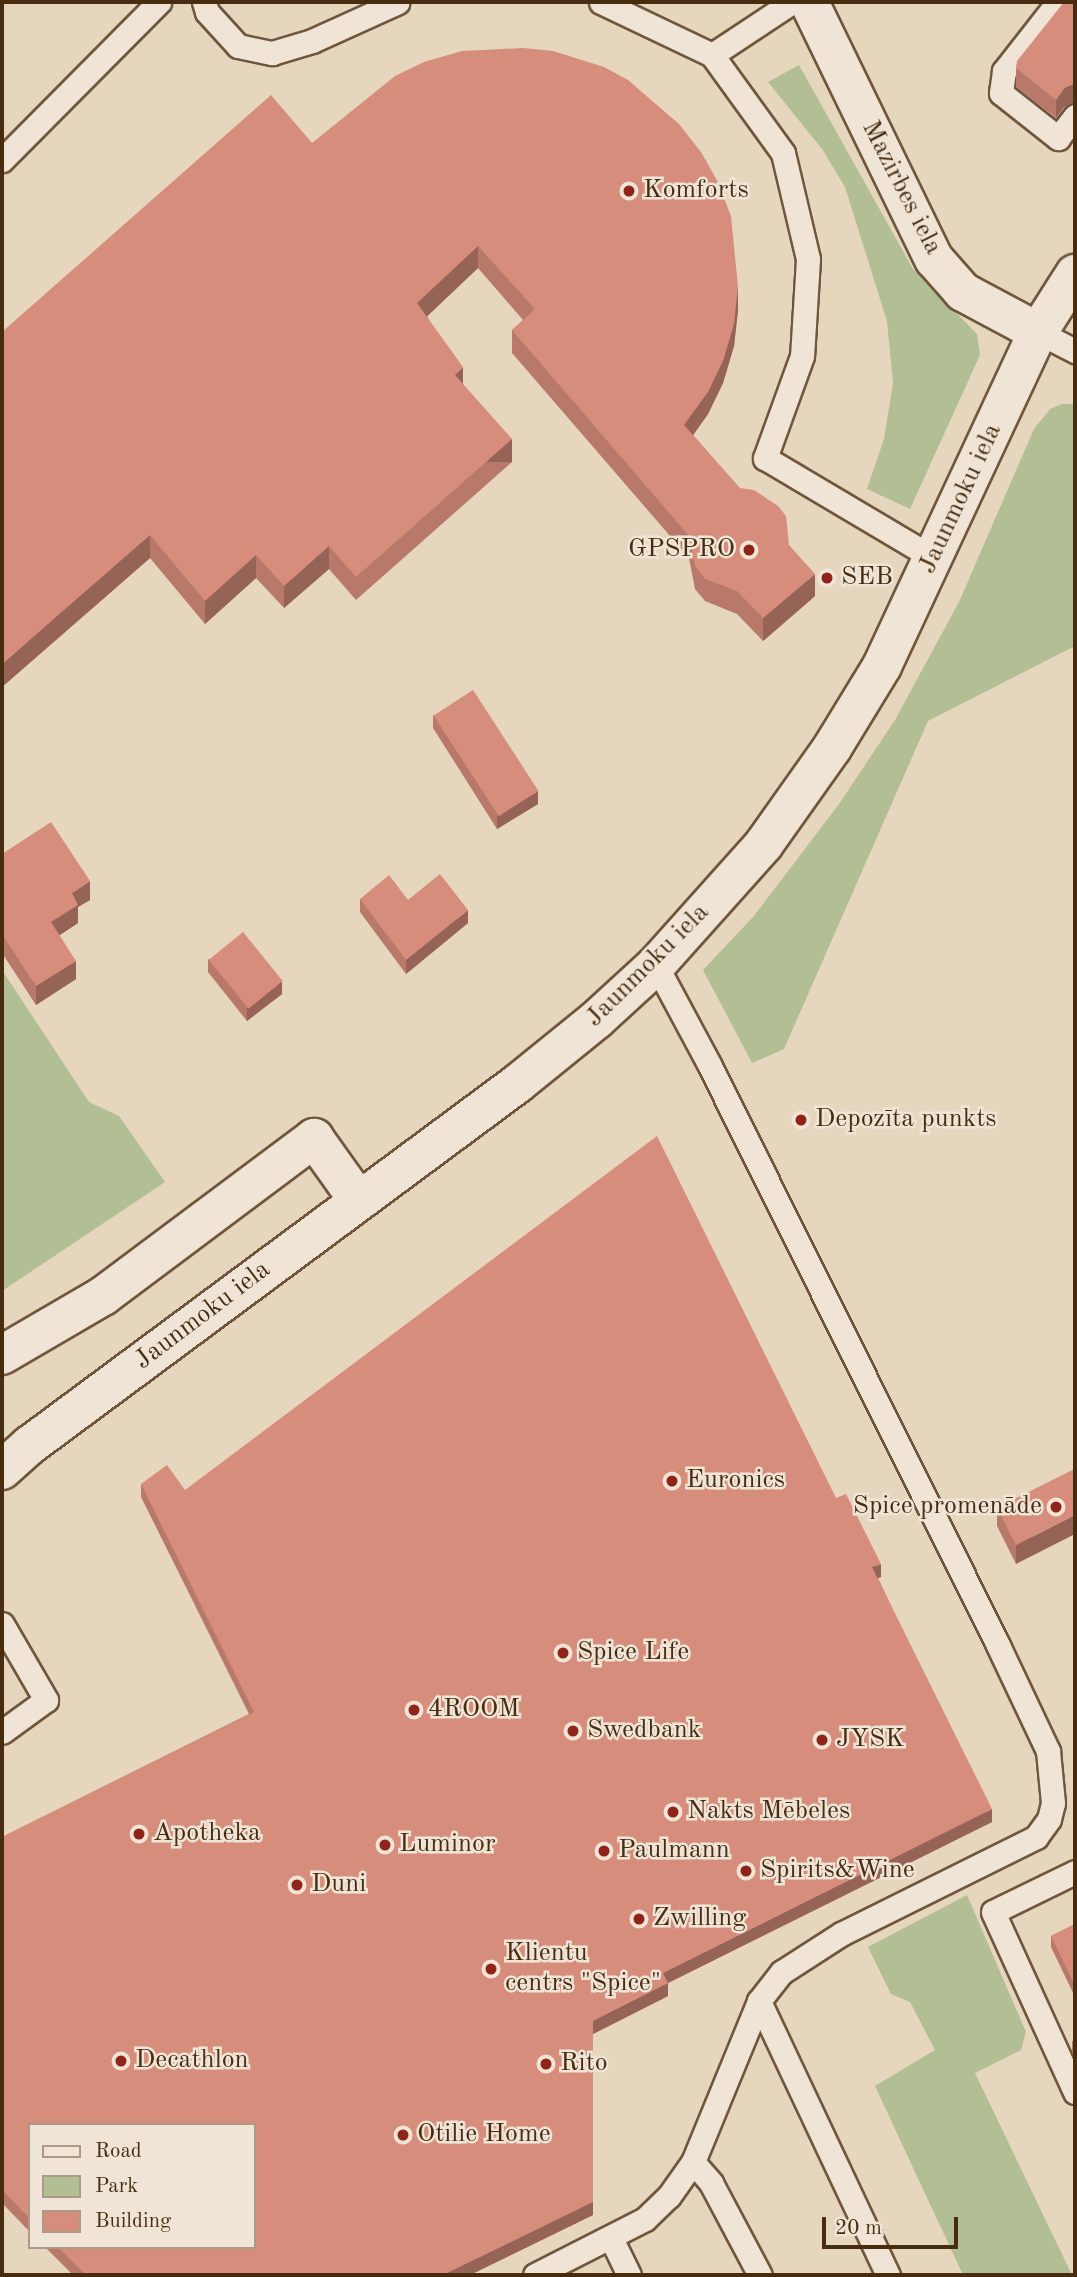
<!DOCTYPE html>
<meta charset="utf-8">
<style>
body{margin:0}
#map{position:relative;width:1077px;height:2277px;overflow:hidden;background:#e6d6be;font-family:"Old Standard TT",serif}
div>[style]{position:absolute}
.green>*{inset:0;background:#b2be94}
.roads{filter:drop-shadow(2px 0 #6f563c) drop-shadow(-2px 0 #6f563c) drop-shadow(0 2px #6f563c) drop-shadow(0 -2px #6f563c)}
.service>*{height:23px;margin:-11.5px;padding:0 11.5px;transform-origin:11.5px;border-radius:11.5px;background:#efe4d5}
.minor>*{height:38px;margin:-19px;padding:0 19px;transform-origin:19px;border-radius:19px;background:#efe4d5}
.tertiary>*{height:38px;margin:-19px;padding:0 19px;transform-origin:19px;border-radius:19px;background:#efe4d5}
.wall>*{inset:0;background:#b8796b}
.shaded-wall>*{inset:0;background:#966357;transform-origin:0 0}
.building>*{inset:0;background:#d68d7c;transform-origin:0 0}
.dots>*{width:19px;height:19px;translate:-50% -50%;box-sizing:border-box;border:4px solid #efe4d5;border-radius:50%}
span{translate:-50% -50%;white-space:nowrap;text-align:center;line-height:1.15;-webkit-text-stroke:5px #efe4d5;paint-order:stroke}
.street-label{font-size:26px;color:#472c10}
.poi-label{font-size:26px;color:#472c10}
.left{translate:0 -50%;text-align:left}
.right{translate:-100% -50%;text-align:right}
.frame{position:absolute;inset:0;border:4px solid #472c10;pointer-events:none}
.legend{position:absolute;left:28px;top:2123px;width:228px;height:126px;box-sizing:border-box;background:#efe4d5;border:2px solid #ac9a86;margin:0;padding:9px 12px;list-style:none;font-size:21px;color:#472c10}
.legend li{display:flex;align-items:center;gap:14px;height:35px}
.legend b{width:35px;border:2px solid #ac9a86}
.scale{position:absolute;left:822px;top:2217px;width:136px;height:32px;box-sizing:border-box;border:4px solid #472c10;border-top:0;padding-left:9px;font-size:21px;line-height:24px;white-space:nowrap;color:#472c10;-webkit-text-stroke:5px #efe4d5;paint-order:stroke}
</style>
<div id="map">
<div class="green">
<div style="clip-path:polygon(799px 65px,913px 269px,977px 334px,980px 355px,910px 509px,867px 489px,884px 439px,893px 383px,887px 321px,845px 187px,822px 149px,768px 82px)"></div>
<div style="clip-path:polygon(1062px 404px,1075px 404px,1075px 646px,928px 721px,784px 1049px,752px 1063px,703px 970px,754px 916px,839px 804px,895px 720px,959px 602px,1034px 429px,1050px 409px)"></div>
<div style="clip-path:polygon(2px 970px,89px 1102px,119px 1116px,165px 1182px,2px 1291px)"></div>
<div style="clip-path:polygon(967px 1895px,1026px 2032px,1021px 2050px,975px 2073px,1072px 2275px,963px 2275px,875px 2086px,935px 2050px,910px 2002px,891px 1994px,868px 1947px)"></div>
</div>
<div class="roads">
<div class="service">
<div style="left:204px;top:2px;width:10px;rotate:73deg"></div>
<div style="left:207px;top:12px;width:46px;rotate:47.6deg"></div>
<div style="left:238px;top:46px;width:35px;rotate:12deg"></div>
<div style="left:272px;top:53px;width:42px;rotate:-16.7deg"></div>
<div style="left:312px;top:41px;width:94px;rotate:-24.4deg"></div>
<div style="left:601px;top:2px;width:123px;rotate:25.5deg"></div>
<div style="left:712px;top:55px;width:121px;rotate:54.1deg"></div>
<div style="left:783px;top:153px;width:109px;rotate:76.7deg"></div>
<div style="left:808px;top:259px;width:97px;rotate:93.5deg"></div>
<div style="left:802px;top:356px;width:109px;rotate:109.9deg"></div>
<div style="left:765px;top:458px;width:198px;rotate:30.7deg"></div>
<div style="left:1058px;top:2px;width:88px;rotate:128deg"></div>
<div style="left:1004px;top:71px;width:22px;rotate:98deg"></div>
<div style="left:1001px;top:93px;width:73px;rotate:38.3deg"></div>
<div style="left:1058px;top:138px;width:28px;rotate:-52deg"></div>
<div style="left:712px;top:55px;width:96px;rotate:-33.5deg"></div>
<div style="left:2px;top:160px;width:223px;rotate:-45.2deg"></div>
<div style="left:1038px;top:332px;width:42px;rotate:27.2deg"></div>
<div style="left:2px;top:1624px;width:88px;rotate:59.9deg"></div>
<div style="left:46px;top:1700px;width:54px;rotate:144deg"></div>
<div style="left:1075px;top:1872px;width:91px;rotate:154deg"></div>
<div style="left:993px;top:1912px;width:198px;rotate:65.5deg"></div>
<div style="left:759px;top:2001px;width:303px;rotate:64.8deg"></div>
<div style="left:693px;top:2162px;width:28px;rotate:49deg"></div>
<div style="left:711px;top:2183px;width:104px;rotate:62deg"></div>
<div style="left:611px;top:2238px;width:41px;rotate:64.1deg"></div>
<div style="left:535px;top:2275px;width:123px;rotate:-27deg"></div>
<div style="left:645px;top:2219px;width:33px;rotate:-44deg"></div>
<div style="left:669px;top:2196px;width:42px;rotate:-54.8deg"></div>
<div style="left:693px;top:2162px;width:174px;rotate:-67.7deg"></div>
<div style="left:759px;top:2001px;width:37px;rotate:-52deg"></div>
<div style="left:782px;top:1972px;width:70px;rotate:-32.8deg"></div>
<div style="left:841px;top:1934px;width:218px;rotate:-26.4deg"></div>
<div style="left:1036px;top:1837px;width:22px;rotate:-54deg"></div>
<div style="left:1049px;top:1819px;width:16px;rotate:-76deg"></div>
<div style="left:1053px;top:1803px;width:52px;rotate:-95.5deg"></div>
<div style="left:1048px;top:1751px;width:117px;rotate:-115.3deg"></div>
<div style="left:998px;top:1645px;width:649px;rotate:-116.45deg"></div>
<div style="left:709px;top:1064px;width:112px;rotate:-118.2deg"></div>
</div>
<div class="minor">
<div style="left:809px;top:2px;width:286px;rotate:64.1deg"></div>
<div style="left:934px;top:259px;width:44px;rotate:48.7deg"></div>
<div style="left:963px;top:292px;width:85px;rotate:28.1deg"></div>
<div style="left:2px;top:1355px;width:117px;rotate:-30.3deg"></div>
<div style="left:103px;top:1296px;width:264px;rotate:-36.8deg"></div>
<div style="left:314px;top:1138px;width:77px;rotate:54.5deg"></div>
</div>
<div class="tertiary">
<div style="left:2px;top:1470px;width:38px;rotate:-42deg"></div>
<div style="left:30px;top:1445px;width:606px;rotate:-36.55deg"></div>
<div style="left:517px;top:1084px;width:102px;rotate:-39deg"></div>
<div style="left:596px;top:1020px;width:81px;rotate:-42.5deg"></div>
<div style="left:656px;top:965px;width:162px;rotate:-48.2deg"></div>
<div style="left:764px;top:844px;width:118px;rotate:-54.7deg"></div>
<div style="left:832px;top:748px;width:96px;rotate:-58.6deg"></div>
<div style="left:882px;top:666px;width:369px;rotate:-65deg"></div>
<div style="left:1038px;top:332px;width:69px;rotate:-57.5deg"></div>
</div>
</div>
<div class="wall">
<div style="clip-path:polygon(1016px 68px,1075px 102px,1064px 107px,1056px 118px,1016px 87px)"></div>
<div style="clip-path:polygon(312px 143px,738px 310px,734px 346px,723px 383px,708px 414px,693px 435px,789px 545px,815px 596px,763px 641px,737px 614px,705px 601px,695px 589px,689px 558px,512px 353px,512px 330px,523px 320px,478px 268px,427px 316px,463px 384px,512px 462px,356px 600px,329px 569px,284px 608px,256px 578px,205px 624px,150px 558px,2px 687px)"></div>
<div style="clip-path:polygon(433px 715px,538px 804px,497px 829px,433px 728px)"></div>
<div style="clip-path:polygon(2px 854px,90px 900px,78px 907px,78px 923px,59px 935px,76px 979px,36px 1005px,2px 953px)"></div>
<div style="clip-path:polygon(360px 899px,408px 900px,468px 923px,406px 974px,360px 912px)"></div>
<div style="clip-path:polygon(208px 959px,282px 994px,247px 1021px,208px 972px)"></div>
<div style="clip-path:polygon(1075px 1469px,1016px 1564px,997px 1526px,997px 1508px)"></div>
<div style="clip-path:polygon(141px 1484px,185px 1490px,836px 1498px,881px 1577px,878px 1578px,992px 1822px,668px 1983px,668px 1996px,593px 2034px,593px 2215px,470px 2275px,73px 2275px,45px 2247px,254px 2247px,30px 2125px,30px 2232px,2px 2203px,2px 1837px,249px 1714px,141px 1497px)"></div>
<div style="clip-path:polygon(1075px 1924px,1075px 1997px,1051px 1947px,1051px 1936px)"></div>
<div style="clip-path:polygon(1075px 2040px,1075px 2059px,1072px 2052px,1072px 2041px)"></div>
</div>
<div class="shaded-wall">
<div style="clip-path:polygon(1075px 83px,1075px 102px,1064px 107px,1056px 118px,1056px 100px,1064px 88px)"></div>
<div style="clip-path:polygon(478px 246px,478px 268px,417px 326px,417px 303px)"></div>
<div style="clip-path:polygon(738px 287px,738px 310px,734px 346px,723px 383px,708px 414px,684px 448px,684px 425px)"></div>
<div style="clip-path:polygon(463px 367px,463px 390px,455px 375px)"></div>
<div style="left:512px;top:439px;width:23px;height:208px;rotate:90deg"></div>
<div style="clip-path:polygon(150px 535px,150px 558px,2px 687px,2px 664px)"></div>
<div style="clip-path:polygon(329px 546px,329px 569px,284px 608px,284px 586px)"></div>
<div style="clip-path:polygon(256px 555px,256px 578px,205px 624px,205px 601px)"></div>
<div style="clip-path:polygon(815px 574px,815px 596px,763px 641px,763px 618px)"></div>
<div style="clip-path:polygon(538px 791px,538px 804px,497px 829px,497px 816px)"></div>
<div style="clip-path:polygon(90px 881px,90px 900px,78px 907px,78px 923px,51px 941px,51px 922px,72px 893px)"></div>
<div style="clip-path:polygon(468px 910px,468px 923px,406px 974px,406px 960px)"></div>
<div style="clip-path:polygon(76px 961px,76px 979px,36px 1005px,36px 986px)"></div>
<div style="clip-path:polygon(282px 981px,282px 994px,247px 1021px,247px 1008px)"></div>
<div style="clip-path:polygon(1075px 1515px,1075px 1534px,1016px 1564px,1016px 1545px)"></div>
<div style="clip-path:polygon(881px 1564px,881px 1577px,872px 1580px,872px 1567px)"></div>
<div style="clip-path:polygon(992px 1809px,992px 1822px,668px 1983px,668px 1996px,593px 2034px,593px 2215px,470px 2275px,443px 2275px,593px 2021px,663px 1973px)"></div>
</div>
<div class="building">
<div style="clip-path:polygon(1064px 2px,1075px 2px,1075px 83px,1064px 88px,1056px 100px,1016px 68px,1017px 61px)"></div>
<div style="clip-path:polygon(523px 48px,553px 51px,604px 67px,628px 80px,679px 124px,701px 152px,718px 182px,731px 216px,738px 287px,734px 324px,723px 361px,708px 392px,684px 425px,740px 488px,754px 490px,778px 506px,786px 516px,789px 545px,815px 574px,763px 618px,737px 591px,705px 579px,695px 566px,689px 536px,512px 330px,535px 309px,478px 246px,417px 303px,463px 367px,455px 375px,512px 439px,356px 577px,329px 546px,284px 586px,256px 555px,205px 601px,150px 535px,2px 664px,2px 332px,271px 95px,312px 143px,395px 76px,424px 62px,462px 51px)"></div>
<div style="left:473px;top:690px;width:120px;height:47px;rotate:57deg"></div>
<div style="clip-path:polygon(51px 822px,90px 881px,72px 893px,78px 905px,51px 922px,76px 961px,36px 986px,2px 934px,2px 854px)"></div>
<div style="clip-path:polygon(440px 874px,468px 910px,406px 960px,360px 899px,389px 875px,408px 900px)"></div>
<div style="left:243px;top:932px;width:63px;height:44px;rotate:51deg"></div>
<div style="clip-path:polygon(657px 1136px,836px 1498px,846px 1494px,881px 1564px,872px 1567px,992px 1809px,663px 1973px,668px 1983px,593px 2021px,593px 2202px,443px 2275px,86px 2275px,58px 2247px,254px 2247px,254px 2125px,30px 2125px,30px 2219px,2px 2190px,2px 1837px,254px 1712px,141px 1484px,167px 1465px,185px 1490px)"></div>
<div style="clip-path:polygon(1075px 1469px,1075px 1515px,1016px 1545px,997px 1508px)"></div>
<div style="clip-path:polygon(1075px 1924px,1075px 1986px,1051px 1936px)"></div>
</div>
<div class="dots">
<div style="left:629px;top:191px;background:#8f2418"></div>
<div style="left:749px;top:550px;background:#8f2418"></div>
<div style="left:827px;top:578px;background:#8f2418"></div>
<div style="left:801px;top:1120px;background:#8f2418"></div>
<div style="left:672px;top:1481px;background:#8f2418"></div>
<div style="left:1056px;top:1507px;background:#8f2418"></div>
<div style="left:563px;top:1653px;background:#8f2418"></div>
<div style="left:414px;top:1710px;background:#8f2418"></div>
<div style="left:573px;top:1731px;background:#8f2418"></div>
<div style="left:822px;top:1740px;background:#8f2418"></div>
<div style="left:673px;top:1812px;background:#8f2418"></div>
<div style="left:139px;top:1834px;background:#8f2418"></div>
<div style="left:385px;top:1845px;background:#8f2418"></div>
<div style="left:604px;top:1851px;background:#8f2418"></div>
<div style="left:746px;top:1871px;background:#8f2418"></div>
<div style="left:297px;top:1885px;background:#8f2418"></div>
<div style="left:639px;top:1919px;background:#8f2418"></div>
<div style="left:491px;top:1969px;background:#8f2418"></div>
<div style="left:121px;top:2061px;background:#8f2418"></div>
<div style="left:546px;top:2064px;background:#8f2418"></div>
<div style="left:403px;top:2135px;background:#8f2418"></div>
</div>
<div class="street-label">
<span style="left:901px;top:188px;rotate:63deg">Mazirbes iela</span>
<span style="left:961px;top:499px;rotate:-65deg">Jaunmoku iela</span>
<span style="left:648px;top:966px;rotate:-45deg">Jaunmoku iela</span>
<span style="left:203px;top:1316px;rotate:-37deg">Jaunmoku iela</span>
</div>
<div class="poi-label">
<span class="left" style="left:643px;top:191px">Komforts</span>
<span class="right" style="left:735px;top:550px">GPSPRO</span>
<span class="left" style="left:841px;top:578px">SEB</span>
<span class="left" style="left:815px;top:1120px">Depozīta punkts</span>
<span class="left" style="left:686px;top:1481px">Euronics</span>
<span class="right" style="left:1042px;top:1507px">Spice promenāde</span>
<span class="left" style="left:577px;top:1653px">Spice Life</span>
<span class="left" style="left:428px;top:1710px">4ROOM</span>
<span class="left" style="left:587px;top:1731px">Swedbank</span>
<span class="left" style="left:836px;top:1740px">JYSK</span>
<span class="left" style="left:687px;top:1812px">Nakts Mēbeles</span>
<span class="left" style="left:153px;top:1834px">Apotheka</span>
<span class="left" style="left:399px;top:1845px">Luminor</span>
<span class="left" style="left:618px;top:1851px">Paulmann</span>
<span class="left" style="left:760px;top:1871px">Spirits&amp;Wine</span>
<span class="left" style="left:311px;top:1885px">Duni</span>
<span class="left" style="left:653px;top:1919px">Zwilling</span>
<span class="left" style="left:505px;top:1969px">Klientu<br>centrs "Spice"</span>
<span class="left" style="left:135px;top:2061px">Decathlon</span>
<span class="left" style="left:560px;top:2064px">Rito</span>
<span class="left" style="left:417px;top:2135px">Otilie Home</span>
</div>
<div class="frame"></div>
<ul class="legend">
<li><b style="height:9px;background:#efe4d5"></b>Road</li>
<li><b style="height:19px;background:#b2be94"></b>Park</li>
<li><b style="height:19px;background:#d68d7c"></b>Building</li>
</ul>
<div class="scale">20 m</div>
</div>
